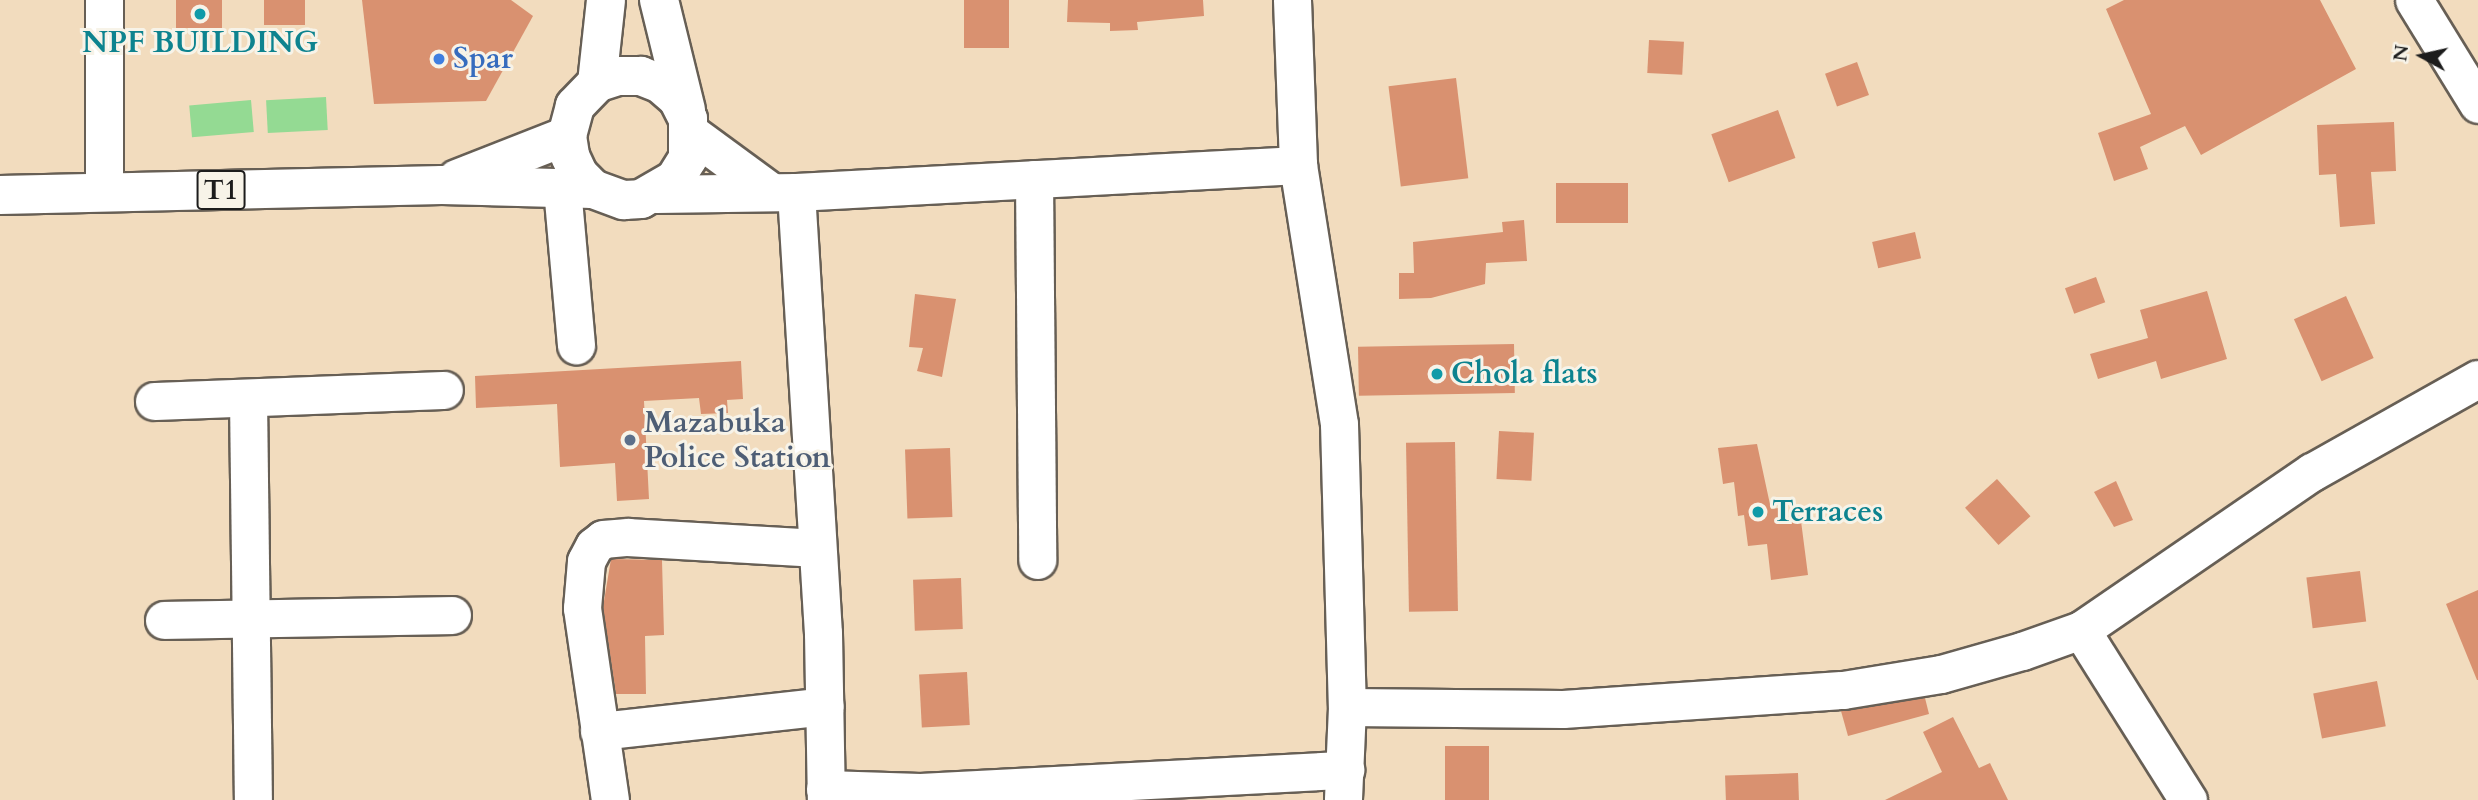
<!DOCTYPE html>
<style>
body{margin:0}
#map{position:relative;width:2478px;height:800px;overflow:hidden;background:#f2dcbe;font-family:Cardo,serif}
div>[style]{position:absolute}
.green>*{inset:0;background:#94da93;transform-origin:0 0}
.building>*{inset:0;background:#d99170;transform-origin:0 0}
.roads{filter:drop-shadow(2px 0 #675f55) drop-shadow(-2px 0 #675f55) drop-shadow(0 2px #675f55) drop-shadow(0 -2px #675f55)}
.minor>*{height:37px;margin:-18.5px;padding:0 18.5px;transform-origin:18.5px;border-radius:18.5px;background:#fff}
.highway>*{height:38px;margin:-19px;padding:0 19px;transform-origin:19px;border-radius:19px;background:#fff}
.dots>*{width:19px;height:19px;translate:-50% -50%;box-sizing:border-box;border:4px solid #f7f3e8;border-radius:50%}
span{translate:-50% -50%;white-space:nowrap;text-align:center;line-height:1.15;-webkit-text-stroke:6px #f7f3e8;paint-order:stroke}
.shield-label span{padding:2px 5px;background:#f7f3e8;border:2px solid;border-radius:5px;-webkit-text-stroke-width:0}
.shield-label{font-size:28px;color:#1c1c1c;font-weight:700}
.culture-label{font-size:30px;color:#0d838f;font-weight:700}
.left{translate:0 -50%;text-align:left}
.shop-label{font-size:30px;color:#366cbe;font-weight:700}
.service-label{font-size:30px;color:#4e5e75;font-weight:700}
.north{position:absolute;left:2387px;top:21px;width:70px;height:70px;-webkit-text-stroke:5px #f7f3e8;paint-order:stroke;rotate:278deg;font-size:19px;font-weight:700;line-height:28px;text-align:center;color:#1c1c1c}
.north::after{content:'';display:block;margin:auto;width:24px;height:32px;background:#1c1c1c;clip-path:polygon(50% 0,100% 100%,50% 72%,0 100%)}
</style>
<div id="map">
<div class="green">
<div style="left:326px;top:97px;width:33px;height:60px;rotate:87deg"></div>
<div style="left:251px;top:100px;width:32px;height:62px;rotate:85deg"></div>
</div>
<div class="building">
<div style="left:176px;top:0;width:46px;height:28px"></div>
<div style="left:264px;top:0;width:41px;height:25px"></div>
<div style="clip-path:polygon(362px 0,511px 0,533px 16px,486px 101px,374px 104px)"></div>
<div style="left:964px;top:0;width:45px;height:48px"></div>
<div style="clip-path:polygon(1068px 0,1203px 0,1204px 16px,1137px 22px,1138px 30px,1110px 31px,1110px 23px,1067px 22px)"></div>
<div style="clip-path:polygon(2124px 0,2320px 0,2356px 69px,2201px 155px,2185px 126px,2140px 147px,2148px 169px,2114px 181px,2098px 133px,2151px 114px,2106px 9px)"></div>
<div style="left:1649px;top:40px;width:35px;height:33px;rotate:3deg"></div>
<div style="left:1857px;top:62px;width:35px;height:34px;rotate:70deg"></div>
<div style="left:1456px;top:78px;width:101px;height:68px;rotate:83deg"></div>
<div style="left:1778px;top:110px;width:51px;height:71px;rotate:70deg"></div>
<div style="clip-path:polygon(2394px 122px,2396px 171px,2371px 172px,2375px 224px,2340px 227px,2336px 174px,2319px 175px,2317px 125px)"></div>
<div style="left:1628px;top:183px;width:40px;height:72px;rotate:90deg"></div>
<div style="clip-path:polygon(1524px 220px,1527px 261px,1486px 263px,1485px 284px,1431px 298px,1399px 299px,1399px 273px,1414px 273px,1413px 242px,1503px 232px,1502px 222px)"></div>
<div style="left:1915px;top:232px;width:27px;height:44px;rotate:77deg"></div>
<div style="left:2096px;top:277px;width:27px;height:33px;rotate:70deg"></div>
<div style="clip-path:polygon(2207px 291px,2227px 359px,2161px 379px,2156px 361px,2098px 379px,2090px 354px,2148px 338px,2140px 310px)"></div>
<div style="clip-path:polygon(915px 294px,956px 299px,942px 377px,917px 371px,923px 348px,909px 347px)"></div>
<div style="left:2346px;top:296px;width:68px;height:57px;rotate:66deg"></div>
<div style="left:1514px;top:344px;width:49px;height:156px;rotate:89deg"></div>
<div style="clip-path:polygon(741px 361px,743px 399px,727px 400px,728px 413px,701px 414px,699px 398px,644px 401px,649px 499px,617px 501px,615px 463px,560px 467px,557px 404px,476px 408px,475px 376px)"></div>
<div style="left:1499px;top:431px;width:35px;height:48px;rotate:3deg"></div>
<div style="left:1455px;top:442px;width:169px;height:49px;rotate:89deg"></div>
<div style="clip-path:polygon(1757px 444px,1771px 509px,1779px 508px,1781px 523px,1801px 521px,1808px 575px,1771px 580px,1767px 544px,1748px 546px,1744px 515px,1738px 516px,1734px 482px,1723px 484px,1718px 448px)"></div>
<div style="left:950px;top:448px;width:69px;height:45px;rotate:88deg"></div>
<div style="left:1997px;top:479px;width:50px;height:43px;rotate:48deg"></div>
<div style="clip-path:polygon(2116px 481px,2133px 520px,2114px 527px,2094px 492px)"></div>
<div style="clip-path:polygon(611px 559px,662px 560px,664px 635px,645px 636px,646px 694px,616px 694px,603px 607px)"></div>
<div style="left:2360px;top:571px;width:51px;height:54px;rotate:83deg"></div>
<div style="left:961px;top:578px;width:51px;height:48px;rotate:88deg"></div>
<div style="clip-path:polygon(2478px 590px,2478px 680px,2477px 680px,2446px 604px)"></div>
<div style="left:967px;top:672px;width:53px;height:48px;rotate:87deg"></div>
<div style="left:2377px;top:681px;width:46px;height:65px;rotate:79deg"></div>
<div style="clip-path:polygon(1925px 698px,1929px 714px,1848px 736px,1841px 711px)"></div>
<div style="clip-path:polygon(1953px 717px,1979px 768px,1990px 763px,2008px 800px,1885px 800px,1942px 772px,1923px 732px)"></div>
<div style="left:1445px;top:746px;width:44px;height:54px"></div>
<div style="left:1798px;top:773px;width:27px;height:73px;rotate:88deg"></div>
</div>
<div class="roads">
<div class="minor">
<div style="left:1292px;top:0;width:165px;rotate:87.9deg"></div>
<div style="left:1298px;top:165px;width:262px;rotate:81deg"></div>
<div style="left:1339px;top:424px;width:283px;rotate:88.4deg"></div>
<div style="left:1347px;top:707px;width:93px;rotate:92.5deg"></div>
<div style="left:2414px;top:0;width:122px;rotate:58.4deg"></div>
<div style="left:691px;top:133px;width:98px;rotate:36.3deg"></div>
<div style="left:1034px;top:179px;width:381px;rotate:89.5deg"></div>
<div style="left:562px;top:188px;width:158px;rotate:84.9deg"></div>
<div style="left:104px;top:192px;width:192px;rotate:-90deg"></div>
<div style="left:796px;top:192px;width:442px;rotate:86.5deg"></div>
<div style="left:823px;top:633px;width:167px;rotate:89deg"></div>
<div style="left:656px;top:194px;width:140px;rotate:-0.8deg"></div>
<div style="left:796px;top:192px;width:503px;rotate:-3.08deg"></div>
<div style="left:248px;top:398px;width:402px;rotate:89.3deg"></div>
<div style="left:154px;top:401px;width:290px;rotate:-2.2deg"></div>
<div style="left:164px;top:620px;width:288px;rotate:-1deg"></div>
<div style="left:2081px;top:630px;width:201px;rotate:57.8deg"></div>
<div style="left:1347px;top:707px;width:216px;rotate:0.5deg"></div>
<div style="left:1563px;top:709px;width:281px;rotate:-3.9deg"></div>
<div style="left:1843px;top:690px;width:99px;rotate:-9.3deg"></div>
<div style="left:1941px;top:674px;width:84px;rotate:-15.9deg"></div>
<div style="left:2022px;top:651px;width:63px;rotate:-19.6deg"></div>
<div style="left:2081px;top:630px;width:280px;rotate:-34.4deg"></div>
<div style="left:2312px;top:472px;width:190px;rotate:-29.3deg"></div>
<div style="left:599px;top:731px;width:227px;rotate:-6.3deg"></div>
<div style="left:825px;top:789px;width:95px;rotate:1.8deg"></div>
<div style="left:920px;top:792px;width:426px;rotate:-3deg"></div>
<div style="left:610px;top:800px;width:194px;rotate:-98.3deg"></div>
<div style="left:582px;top:608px;width:47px;rotate:-85.1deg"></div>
<div style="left:586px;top:561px;width:17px;rotate:-62deg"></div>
<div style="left:594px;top:546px;width:11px;rotate:-38deg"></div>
<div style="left:603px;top:539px;width:25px;rotate:-5deg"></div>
<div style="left:628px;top:537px;width:189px;rotate:3.3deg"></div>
</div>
<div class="highway">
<div style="left:659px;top:0;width:113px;rotate:76.2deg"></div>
<div style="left:597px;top:83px;width:83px;rotate:-83.8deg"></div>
<div style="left:457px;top:179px;width:118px;rotate:-21.4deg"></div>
<div style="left:0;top:195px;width:442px;rotate:-1.3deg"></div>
<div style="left:442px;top:185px;width:151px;rotate:1.5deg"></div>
<div style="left:593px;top:189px;width:33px;rotate:20deg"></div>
<div style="left:624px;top:200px;width:17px;rotate:-3deg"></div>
<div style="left:641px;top:199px;width:39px;rotate:-30deg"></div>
<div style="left:675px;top:179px;width:25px;rotate:-58deg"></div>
<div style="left:688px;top:158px;width:39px;rotate:-90deg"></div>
<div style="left:688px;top:119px;width:22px;rotate:-117deg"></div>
<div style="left:678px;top:99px;width:23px;rotate:-139deg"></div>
<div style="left:661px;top:84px;width:22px;rotate:-158deg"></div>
<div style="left:641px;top:76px;width:23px;rotate:180deg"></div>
<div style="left:618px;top:76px;width:22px;rotate:162deg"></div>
<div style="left:597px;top:83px;width:32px;rotate:134deg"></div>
<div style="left:575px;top:106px;width:31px;rotate:105deg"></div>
<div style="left:567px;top:136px;width:20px;rotate:81deg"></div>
<div style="left:570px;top:156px;width:21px;rotate:65deg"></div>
<div style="left:579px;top:175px;width:20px;rotate:45deg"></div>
</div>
</div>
<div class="dots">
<div style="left:200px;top:14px;background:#0f9aa8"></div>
<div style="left:439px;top:59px;background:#3f7fe0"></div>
<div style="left:1437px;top:374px;background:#0f9aa8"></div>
<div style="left:630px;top:440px;background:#5c6f8a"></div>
<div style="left:1758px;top:512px;background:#0f9aa8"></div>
</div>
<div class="shield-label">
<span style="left:221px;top:190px">T1</span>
</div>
<div class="culture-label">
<span style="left:200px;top:43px">NPF BUILDING</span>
<span class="left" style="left:1451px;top:374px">Chola flats</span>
<span class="left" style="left:1772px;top:512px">Terraces</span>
</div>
<div class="shop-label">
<span class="left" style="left:453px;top:59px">Spar</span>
</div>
<div class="service-label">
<span class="left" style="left:644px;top:440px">Mazabuka<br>Police Station</span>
</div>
<div class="north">N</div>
</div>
